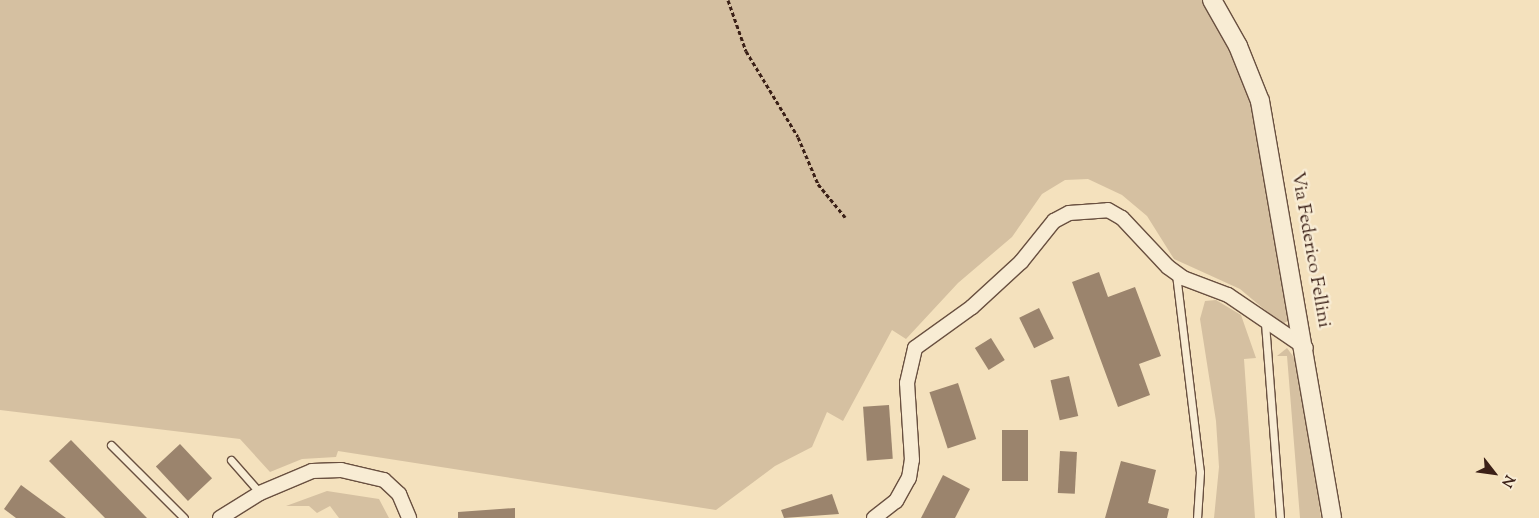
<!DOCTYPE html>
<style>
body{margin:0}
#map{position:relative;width:1539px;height:518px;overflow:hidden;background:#f4e1bd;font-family:"Sorts Mill Goudy",serif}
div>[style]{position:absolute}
.green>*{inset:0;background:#d5c0a1}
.building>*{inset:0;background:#9b846d;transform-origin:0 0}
.path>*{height:3px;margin-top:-1.5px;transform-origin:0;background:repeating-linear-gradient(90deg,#3b2017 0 4px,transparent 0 6.5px)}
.roads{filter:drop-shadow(1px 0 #695040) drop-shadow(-1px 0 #695040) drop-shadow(0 1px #695040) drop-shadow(0 -1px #695040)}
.service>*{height:7px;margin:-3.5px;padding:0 3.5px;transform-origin:3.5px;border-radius:3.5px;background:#f8ecd4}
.minor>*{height:14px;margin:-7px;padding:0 7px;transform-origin:7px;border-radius:7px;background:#f8ecd4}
.tertiary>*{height:18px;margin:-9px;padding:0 9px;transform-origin:9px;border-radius:9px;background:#f8ecd4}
span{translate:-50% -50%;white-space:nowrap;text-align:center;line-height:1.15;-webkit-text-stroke:5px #f8ecd4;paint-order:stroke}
.street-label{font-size:19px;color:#3b2017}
.north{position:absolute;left:1469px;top:448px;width:50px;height:50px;-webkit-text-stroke:4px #f8ecd4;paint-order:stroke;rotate:120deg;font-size:14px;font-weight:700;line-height:20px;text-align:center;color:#3b2017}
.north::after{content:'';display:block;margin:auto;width:18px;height:22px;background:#3b2017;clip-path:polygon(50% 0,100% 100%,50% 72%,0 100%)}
</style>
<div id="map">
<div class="green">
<div style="clip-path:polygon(0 0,1202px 0,1233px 54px,1251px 104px,1292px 319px,1282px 324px,1240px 289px,1174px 259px,1147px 216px,1122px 195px,1088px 179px,1065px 180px,1042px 194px,1012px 237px,958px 283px,906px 339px,892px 330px,843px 421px,827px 412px,812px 447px,775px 466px,716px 510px,338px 451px,336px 457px,302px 459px,270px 472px,240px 439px,0 410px)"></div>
<div style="clip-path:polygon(1216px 300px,1241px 315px,1256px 358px,1244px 359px,1255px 518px,1214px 518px,1219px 467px,1216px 421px,1200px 319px,1205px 301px)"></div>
<div style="clip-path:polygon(1287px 348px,1301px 367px,1321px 518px,1300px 518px,1287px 356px,1277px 356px)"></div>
<div style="clip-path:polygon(327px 491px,379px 499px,389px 518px,339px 518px,330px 506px,317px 513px,309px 506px,286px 506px)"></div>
</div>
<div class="building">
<div style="clip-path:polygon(1099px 272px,1108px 297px,1135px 287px,1161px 356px,1139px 364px,1150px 395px,1118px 407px,1072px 282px)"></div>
<div style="left:1039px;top:308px;width:34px;height:22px;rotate:64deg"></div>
<div style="left:991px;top:338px;width:26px;height:19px;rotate:58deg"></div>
<div style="left:1069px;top:376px;width:41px;height:19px;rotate:77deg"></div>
<div style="left:958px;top:383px;width:59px;height:30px;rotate:72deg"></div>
<div style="left:889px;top:405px;width:54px;height:26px;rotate:86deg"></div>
<div style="left:1002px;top:430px;width:26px;height:51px"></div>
<div style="clip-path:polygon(71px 440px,147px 518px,105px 518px,49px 461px)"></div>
<div style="left:180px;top:444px;width:47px;height:33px;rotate:47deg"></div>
<div style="left:1060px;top:451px;width:17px;height:42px;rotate:3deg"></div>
<div style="clip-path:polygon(1121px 461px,1156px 470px,1148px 503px,1169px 509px,1167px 518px,1105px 518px)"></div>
<div style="clip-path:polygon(943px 475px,970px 489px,955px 518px,921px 518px)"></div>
<div style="clip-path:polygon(21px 485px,66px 518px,16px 518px,4px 509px)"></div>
<div style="clip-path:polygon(832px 494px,839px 514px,784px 518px,781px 510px)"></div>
<div style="clip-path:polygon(515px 508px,515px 518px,458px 518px,458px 512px)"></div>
</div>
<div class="path">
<div style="left:728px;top:0;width:54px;rotate:70.6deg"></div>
<div style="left:746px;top:51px;width:100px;rotate:58.8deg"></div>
<div style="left:798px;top:137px;width:51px;rotate:66.9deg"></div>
<div style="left:818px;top:184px;width:43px;rotate:50.7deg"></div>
</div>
<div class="roads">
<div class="service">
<div style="left:1176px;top:274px;width:199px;rotate:83.1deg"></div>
<div style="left:1200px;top:472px;width:46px;rotate:93.7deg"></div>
<div style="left:1265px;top:323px;width:196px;rotate:85.6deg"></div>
<div style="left:111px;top:445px;width:103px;rotate:45deg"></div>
<div style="left:231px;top:460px;width:44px;rotate:48.7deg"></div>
</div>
<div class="minor">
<div style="left:220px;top:518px;width:47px;rotate:-32deg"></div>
<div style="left:260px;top:493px;width:56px;rotate:-22.9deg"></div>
<div style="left:312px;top:471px;width:29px;rotate:-2deg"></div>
<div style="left:341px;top:470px;width:44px;rotate:13.1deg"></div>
<div style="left:384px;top:480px;width:21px;rotate:43deg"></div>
<div style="left:399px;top:494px;width:26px;rotate:67deg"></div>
<div style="left:874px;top:518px;width:28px;rotate:-38deg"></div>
<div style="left:896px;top:501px;width:26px;rotate:-61deg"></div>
<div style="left:909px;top:478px;width:18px;rotate:-81deg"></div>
<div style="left:912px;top:460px;width:77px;rotate:-93.7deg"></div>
<div style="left:907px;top:383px;width:36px;rotate:-77deg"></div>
<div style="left:915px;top:348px;width:70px;rotate:-35.7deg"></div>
<div style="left:972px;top:307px;width:67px;rotate:-42.6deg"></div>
<div style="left:1021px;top:262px;width:53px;rotate:-51.2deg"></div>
<div style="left:1054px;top:221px;width:17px;rotate:-28deg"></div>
<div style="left:1069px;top:213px;width:39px;rotate:-4deg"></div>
<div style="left:1108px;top:210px;width:16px;rotate:30deg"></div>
<div style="left:1122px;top:218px;width:67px;rotate:46.8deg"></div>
<div style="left:1168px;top:267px;width:19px;rotate:36deg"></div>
<div style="left:1183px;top:278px;width:48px;rotate:20.7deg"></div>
<div style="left:1228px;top:295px;width:94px;rotate:34.2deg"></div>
</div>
<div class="tertiary">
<div style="left:1212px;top:0;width:53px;rotate:60.5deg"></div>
<div style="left:1238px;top:46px;width:59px;rotate:68.2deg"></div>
<div style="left:1260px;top:101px;width:423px;rotate:80.2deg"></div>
</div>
</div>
<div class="street-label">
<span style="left:1310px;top:250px;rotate:80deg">Via Federico Fellini</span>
</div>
<div class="north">N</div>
</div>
